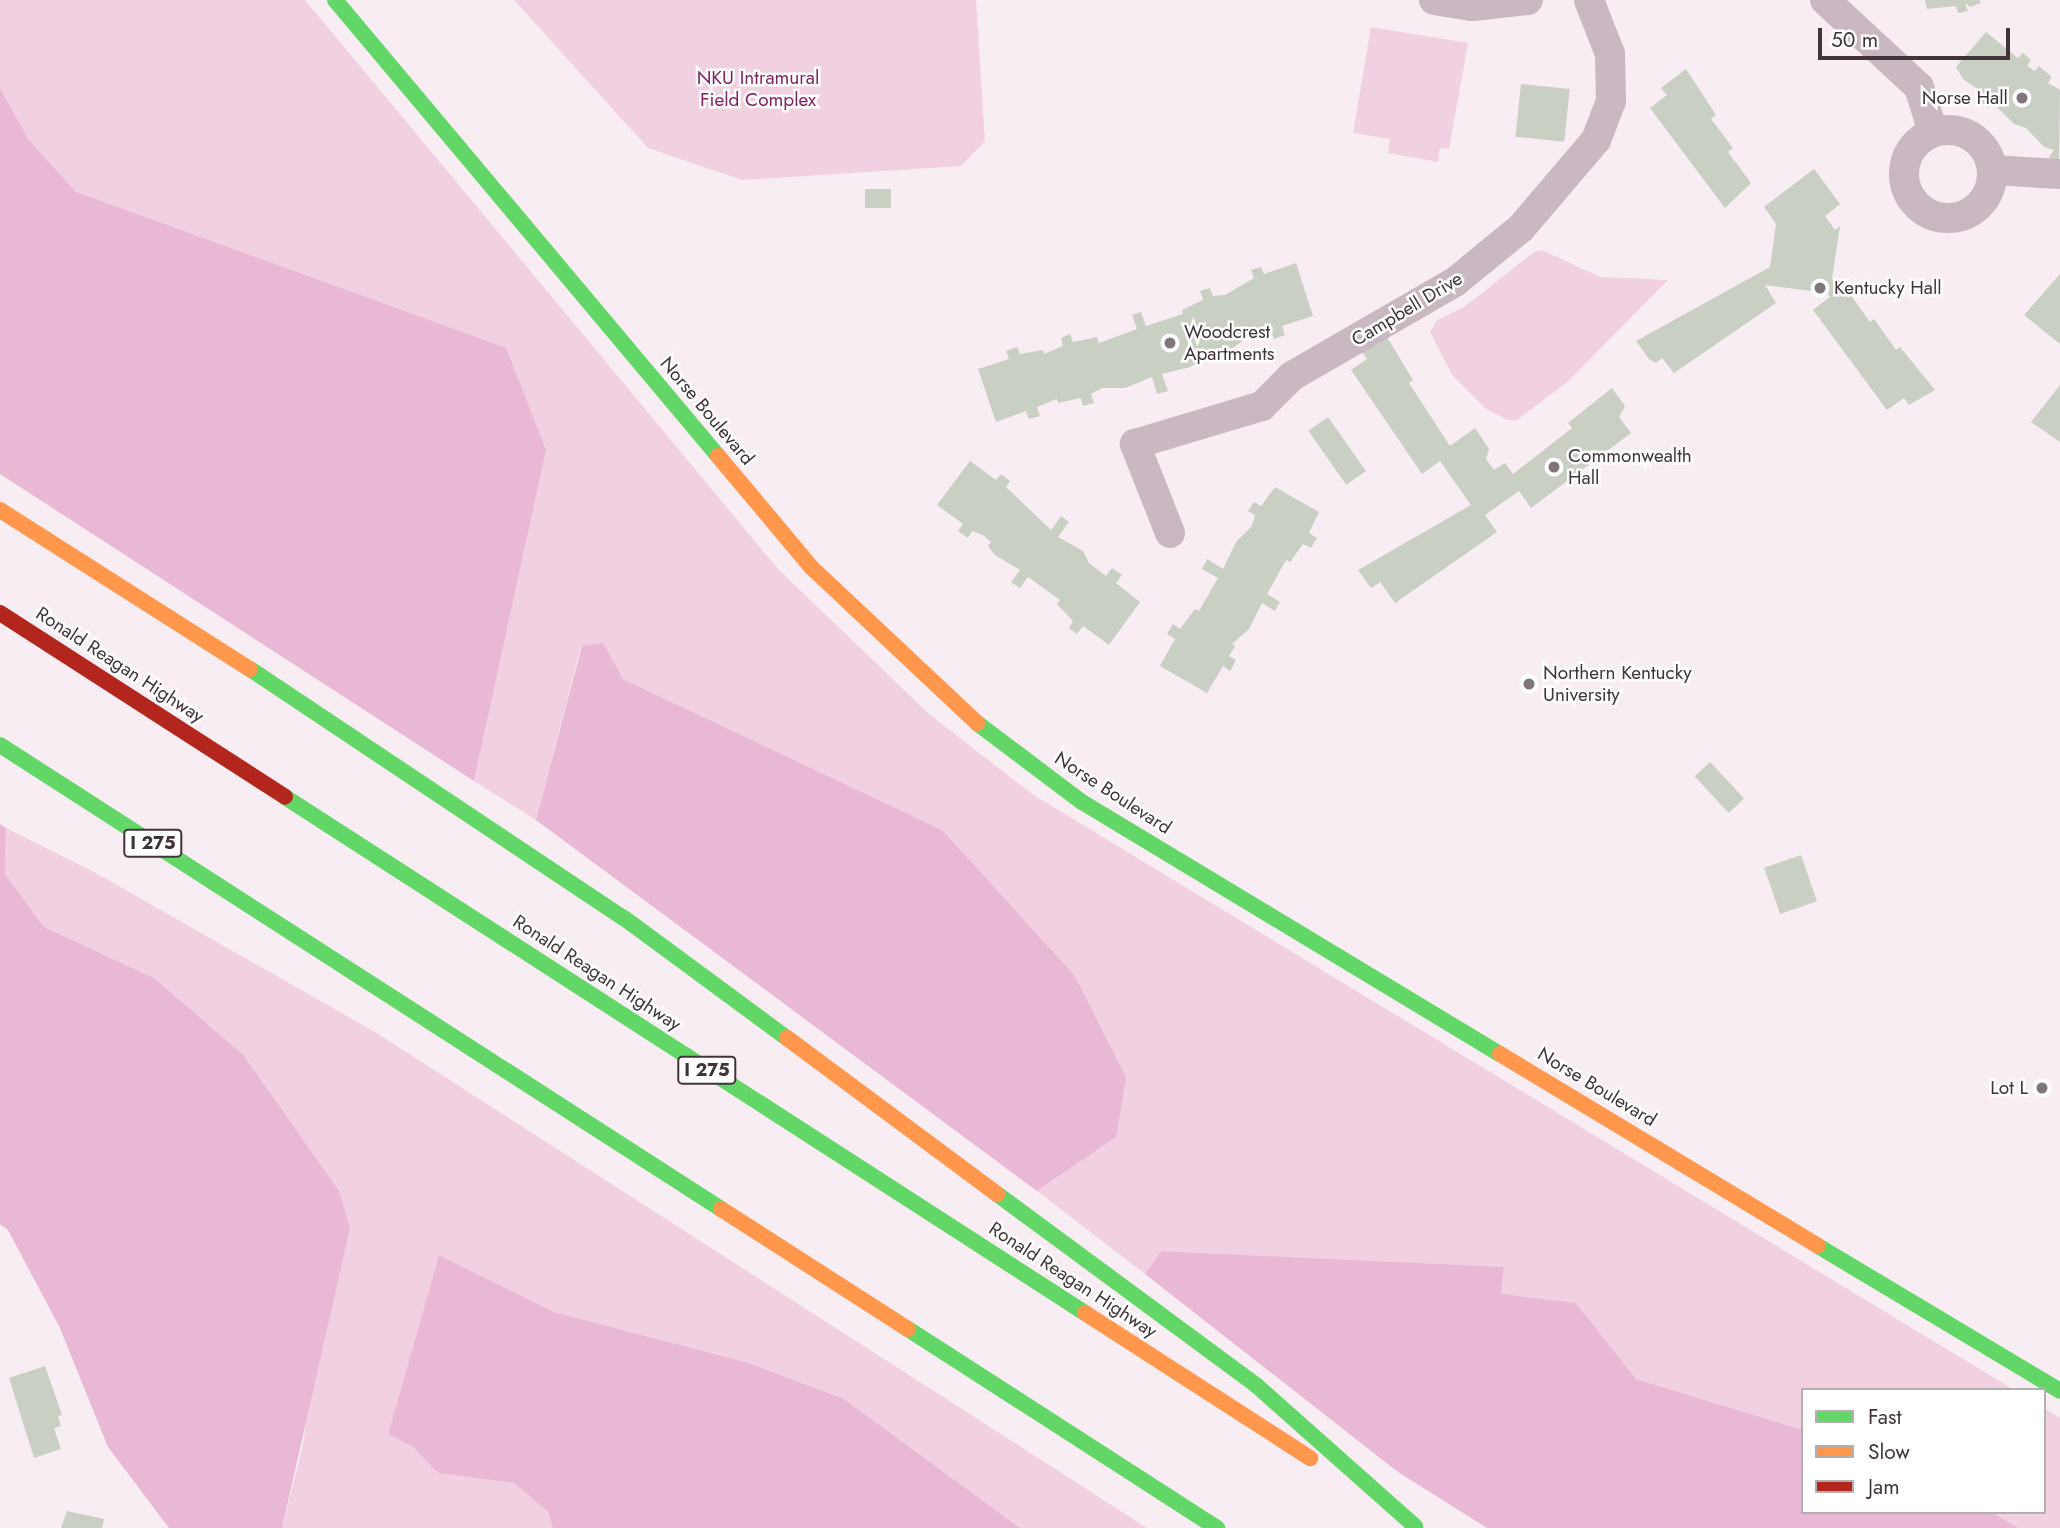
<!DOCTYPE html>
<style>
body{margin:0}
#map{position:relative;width:2060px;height:1528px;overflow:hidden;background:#f8edf3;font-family:Jost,sans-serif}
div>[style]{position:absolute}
.green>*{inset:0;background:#f1d0e2}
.forest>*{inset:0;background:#e9b8d4}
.building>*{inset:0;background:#c9cfc3;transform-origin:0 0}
.street>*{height:30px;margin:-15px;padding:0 15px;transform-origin:15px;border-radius:15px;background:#c9b7c1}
.street>.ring{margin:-15px;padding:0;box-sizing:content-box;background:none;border:30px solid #c9b7c1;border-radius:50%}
.fast>*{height:16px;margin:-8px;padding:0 8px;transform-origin:8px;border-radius:8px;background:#63d668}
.slow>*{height:16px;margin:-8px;padding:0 8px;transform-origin:8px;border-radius:8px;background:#ff974d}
.jam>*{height:16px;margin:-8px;padding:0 8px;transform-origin:8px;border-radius:8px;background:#b3261e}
.dots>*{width:19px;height:19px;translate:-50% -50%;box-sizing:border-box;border:4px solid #fff;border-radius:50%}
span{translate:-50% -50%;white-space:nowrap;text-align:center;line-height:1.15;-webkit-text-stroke:5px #fff;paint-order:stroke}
.shield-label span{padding:2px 5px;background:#fff;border:2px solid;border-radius:5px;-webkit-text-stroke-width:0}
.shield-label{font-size:18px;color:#40343a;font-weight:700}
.park-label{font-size:19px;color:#80225f}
.poi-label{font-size:19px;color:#40343a}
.right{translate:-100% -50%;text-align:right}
.left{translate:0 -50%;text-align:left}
.street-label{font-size:19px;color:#40343a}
.legend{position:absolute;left:1801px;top:1388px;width:245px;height:126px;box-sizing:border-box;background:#fff;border:2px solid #b3aeb0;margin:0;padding:9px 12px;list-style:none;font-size:21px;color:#40343a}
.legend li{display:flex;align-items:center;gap:14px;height:35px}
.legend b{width:35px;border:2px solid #b3aeb0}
.scale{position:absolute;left:1818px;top:28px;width:192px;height:32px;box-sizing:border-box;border:4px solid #40343a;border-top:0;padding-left:9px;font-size:21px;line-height:24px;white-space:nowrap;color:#40343a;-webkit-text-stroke:5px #fff;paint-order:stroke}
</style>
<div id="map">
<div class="green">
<div style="clip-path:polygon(0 0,305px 0,778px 569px,929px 714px,1032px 794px,2014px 1390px,1803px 1390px,1803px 1430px,1636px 1379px,1576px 1303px,1501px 1295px,1504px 1267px,1161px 1251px,1145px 1274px,1037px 1191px,1116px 1137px,942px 830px,623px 679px,581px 646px,536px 820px,474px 781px,546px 450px,191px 237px,76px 192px,29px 140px,0 88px)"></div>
<div style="clip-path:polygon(514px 0,976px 0,985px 141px,961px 166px,742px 180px,648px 148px)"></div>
<div style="clip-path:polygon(1371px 27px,1468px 43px,1449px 149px,1440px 148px,1438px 162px,1388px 153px,1390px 139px,1353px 133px)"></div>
<div style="clip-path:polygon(1542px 250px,1600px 277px,1668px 280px,1566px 383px,1517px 420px,1508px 420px,1486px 409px,1452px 375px,1430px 332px,1437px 320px,1464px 307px,1534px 252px)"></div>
<div style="clip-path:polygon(6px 828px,94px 872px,375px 1032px,1147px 1528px,1020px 1528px,844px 1399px,749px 1363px,554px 1312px,439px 1255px,388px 1434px,413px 1447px,438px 1473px,514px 1483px,548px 1512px,553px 1528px,282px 1528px,303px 1445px,339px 1191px,299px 1135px,154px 978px,44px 927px,5px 874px)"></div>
<div style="clip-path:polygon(2044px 1408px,2060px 1418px,2060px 1528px,2018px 1528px,1992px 1512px,2044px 1512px)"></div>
</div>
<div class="forest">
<div style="clip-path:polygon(0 88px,29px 140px,76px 192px,506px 348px,546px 450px,474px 781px,0 474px)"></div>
<div style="clip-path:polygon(603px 643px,623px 679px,942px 830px,1074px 975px,1126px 1077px,1116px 1137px,1037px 1191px,536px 820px,582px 646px)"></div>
<div style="clip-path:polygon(0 824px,6px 828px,5px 874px,44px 927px,154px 978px,244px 1056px,339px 1191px,350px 1228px,282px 1528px,169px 1528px,108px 1447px,60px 1328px,8px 1230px,0 1224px)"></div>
<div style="clip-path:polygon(1161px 1251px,1504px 1267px,1501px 1294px,1576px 1303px,1636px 1379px,1803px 1430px,1803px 1512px,1992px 1512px,2018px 1528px,1487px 1528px,1398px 1472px,1145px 1274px)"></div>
<div style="clip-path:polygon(439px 1255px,554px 1312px,749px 1363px,844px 1399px,1020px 1528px,553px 1528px,548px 1512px,514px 1483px,438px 1473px,413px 1447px,388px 1434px)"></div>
</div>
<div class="building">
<div style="clip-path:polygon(1925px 0,1979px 0,1981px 3px,1970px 7px,1965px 3px,1968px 11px,1958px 13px,1956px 6px,1927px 9px)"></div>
<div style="clip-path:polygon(1986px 32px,2018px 58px,2023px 53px,2031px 60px,2027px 66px,2035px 71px,2039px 66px,2052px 77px,2048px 83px,2060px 90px,2059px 164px,2049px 157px,2054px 150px,2044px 147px,2026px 128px,2014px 124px,1993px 103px,1989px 108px,1981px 102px,1986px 95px,1963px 79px,1956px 67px)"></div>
<div style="clip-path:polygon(1686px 69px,1716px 115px,1711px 119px,1733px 148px,1728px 152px,1751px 183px,1725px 208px,1650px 108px,1667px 95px,1661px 88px)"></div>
<div style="left:1521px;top:84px;width:49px;height:53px;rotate:6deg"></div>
<div style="clip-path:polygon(1814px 169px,1840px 204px,1825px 216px,1835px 230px,1840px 226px,1832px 279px,1847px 290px,1870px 322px,1874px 319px,1896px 350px,1900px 347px,1935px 390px,1909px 405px,1904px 398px,1887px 410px,1813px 310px,1830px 297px,1827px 293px,1765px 285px,1776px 303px,1674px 373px,1662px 358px,1656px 363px,1649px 359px,1636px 341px,1770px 267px,1776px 224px,1764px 207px)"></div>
<div style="left:865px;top:189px;width:26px;height:19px"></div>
<div style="clip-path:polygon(1296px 263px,1313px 316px,1282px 326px,1285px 335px,1274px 339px,1271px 331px,1251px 335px,1231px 349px,1233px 356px,1222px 360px,1220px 352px,1199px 356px,1201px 361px,1190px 367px,1162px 374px,1168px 391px,1157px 394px,1152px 377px,1125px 388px,1102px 388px,1091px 394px,1094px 403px,1083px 406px,1081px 398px,1058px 403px,1057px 399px,1037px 407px,1040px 416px,1029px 419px,1026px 411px,996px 422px,978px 369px,1009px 359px,1006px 351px,1017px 347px,1020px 354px,1043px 350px,1044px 354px,1063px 346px,1061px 338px,1070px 334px,1073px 342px,1097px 337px,1099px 343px,1137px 329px,1132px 315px,1141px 312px,1146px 326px,1183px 314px,1182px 310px,1203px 300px,1200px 291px,1210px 288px,1213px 296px,1225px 295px,1254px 278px,1251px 270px,1261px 267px,1264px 274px)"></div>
<div style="clip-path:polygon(2060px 274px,2060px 344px,2024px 315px)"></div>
<div style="clip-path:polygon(1384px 332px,1413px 380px,1409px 383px,1450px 446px,1475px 428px,1489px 449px,1486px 459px,1494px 470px,1505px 463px,1513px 474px,1572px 428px,1568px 423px,1612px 388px,1625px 406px,1619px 417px,1631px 433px,1531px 508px,1519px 491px,1485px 515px,1497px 532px,1395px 603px,1380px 582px,1371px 588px,1358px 570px,1471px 505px,1440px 461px,1422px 474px,1351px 370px,1367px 359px,1362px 352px)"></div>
<div style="clip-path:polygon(2060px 385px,2060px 442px,2031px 422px)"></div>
<div style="left:1328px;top:417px;width:66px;height:24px;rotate:55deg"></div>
<div style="clip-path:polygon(970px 461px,996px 480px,1001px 474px,1010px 481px,1006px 487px,1051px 530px,1061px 516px,1069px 522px,1058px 537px,1083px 551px,1089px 563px,1106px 576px,1112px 568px,1122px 575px,1116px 583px,1140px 602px,1109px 645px,1083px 626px,1077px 634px,1069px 628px,1073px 621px,1057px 604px,1060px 600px,1028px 577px,1020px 588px,1011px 582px,1020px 570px,995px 555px,988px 546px,991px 542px,983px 535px,972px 531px,968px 538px,958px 531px,963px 524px,937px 505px)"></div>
<div style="clip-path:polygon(1275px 487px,1319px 512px,1309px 533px,1317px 538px,1311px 548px,1303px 544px,1290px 562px,1286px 560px,1267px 594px,1280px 602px,1275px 611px,1262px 603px,1249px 629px,1232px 644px,1235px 646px,1229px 656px,1236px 660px,1230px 671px,1223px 666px,1207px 693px,1160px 666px,1175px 639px,1167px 634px,1173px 624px,1180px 629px,1195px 609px,1199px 611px,1218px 578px,1202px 569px,1207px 559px,1223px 569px,1236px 542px,1252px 526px,1255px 515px,1248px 511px,1254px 502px,1261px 506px)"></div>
<div style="left:1710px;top:762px;width:50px;height:21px;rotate:47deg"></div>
<div style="left:1801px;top:855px;width:49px;height:39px;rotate:71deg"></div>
<div style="clip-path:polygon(45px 1366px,62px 1415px,58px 1416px,61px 1426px,54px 1428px,61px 1449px,34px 1458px,9px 1378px)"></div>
<div style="clip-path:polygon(67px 1511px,104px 1519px,102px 1528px,61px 1528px)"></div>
</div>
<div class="street">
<div style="left:1434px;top:0;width:39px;rotate:9deg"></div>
<div style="left:1473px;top:6px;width:55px;rotate:-6.2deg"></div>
<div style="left:1825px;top:0;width:128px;rotate:42.8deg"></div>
<div style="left:1919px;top:87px;width:47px;rotate:72.7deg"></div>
<div class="ring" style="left:1904px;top:130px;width:58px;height:58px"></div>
<div style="left:1992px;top:170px;width:68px;rotate:3.4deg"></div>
<div style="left:1170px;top:533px;width:96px;rotate:-111.5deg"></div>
<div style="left:1135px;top:444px;width:133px;rotate:-16.7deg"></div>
<div style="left:1262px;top:406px;width:42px;rotate:-45deg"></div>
<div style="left:1292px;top:376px;width:188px;rotate:-30deg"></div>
<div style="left:1455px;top:282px;width:85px;rotate:-39.3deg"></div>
<div style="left:1521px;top:228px;width:116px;rotate:-49.6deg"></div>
<div style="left:1596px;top:140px;width:42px;rotate:-69deg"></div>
<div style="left:1611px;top:101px;width:47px;rotate:-91.2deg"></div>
<div style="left:1610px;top:54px;width:58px;rotate:-111.3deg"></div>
</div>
<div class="fast">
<div style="left:335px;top:0;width:596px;rotate:49.97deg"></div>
<div style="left:250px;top:669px;width:449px;rotate:33.7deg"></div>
<div style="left:624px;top:918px;width:202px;rotate:36.4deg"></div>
<div style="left:977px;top:723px;width:131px;rotate:37deg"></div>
<div style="left:1082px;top:802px;width:488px;rotate:31.1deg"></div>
<div style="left:0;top:745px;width:857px;rotate:32.76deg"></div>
<div style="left:285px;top:797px;width:952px;rotate:32.82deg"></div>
<div style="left:997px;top:1194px;width:322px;rotate:36.4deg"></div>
<div style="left:1256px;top:1385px;width:213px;rotate:41.6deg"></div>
<div style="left:1818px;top:1246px;width:282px;rotate:30.9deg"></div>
<div style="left:908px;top:1329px;width:368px;rotate:32.8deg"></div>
</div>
<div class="slow">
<div style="left:718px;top:456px;width:145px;rotate:50deg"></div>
<div style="left:811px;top:567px;width:228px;rotate:43.2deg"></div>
<div style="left:0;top:510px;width:296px;rotate:32.5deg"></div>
<div style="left:787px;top:1038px;width:262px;rotate:36.6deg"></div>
<div style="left:1500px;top:1054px;width:371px;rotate:31.1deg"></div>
<div style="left:721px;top:1209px;width:222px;rotate:32.7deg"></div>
<div style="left:1085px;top:1313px;width:268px;rotate:32.8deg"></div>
</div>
<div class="jam">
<div style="left:0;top:613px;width:339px;rotate:32.8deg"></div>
</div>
<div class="dots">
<div style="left:2022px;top:98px;background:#80757b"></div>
<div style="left:1820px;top:288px;background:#80757b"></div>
<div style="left:1170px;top:343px;background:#80757b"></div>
<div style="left:1554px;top:467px;background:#80757b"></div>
<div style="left:1529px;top:684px;background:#80757b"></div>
<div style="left:2042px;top:1088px;background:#80757b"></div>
</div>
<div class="shield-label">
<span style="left:153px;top:843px">I 275</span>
<span style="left:707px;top:1070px">I 275</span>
</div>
<div class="park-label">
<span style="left:758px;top:89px">NKU Intramural<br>Field Complex</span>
</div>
<div class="poi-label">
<span class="right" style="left:2008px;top:98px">Norse Hall</span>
<span class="left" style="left:1834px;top:288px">Kentucky Hall</span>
<span class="left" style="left:1184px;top:343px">Woodcrest<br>Apartments</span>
<span class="left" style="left:1568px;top:467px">Commonwealth<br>Hall</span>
<span class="left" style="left:1543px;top:684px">Northern Kentucky<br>University</span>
<span class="right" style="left:2028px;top:1088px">Lot L</span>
</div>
<div class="street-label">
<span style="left:1407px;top:309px;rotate:-31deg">Campbell Drive</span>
<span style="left:707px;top:411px;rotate:50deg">Norse Boulevard</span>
<span style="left:120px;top:665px;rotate:33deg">Ronald Reagan Highway</span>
<span style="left:1113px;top:793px;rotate:33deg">Norse Boulevard</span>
<span style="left:597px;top:973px;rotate:33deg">Ronald Reagan Highway</span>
<span style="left:1597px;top:1087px;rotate:31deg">Norse Boulevard</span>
<span style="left:1073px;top:1280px;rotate:33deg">Ronald Reagan Highway</span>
</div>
<ul class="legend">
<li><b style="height:9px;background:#63d668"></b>Fast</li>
<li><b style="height:9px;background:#ff974d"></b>Slow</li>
<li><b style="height:9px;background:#b3261e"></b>Jam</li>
</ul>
<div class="scale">50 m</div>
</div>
